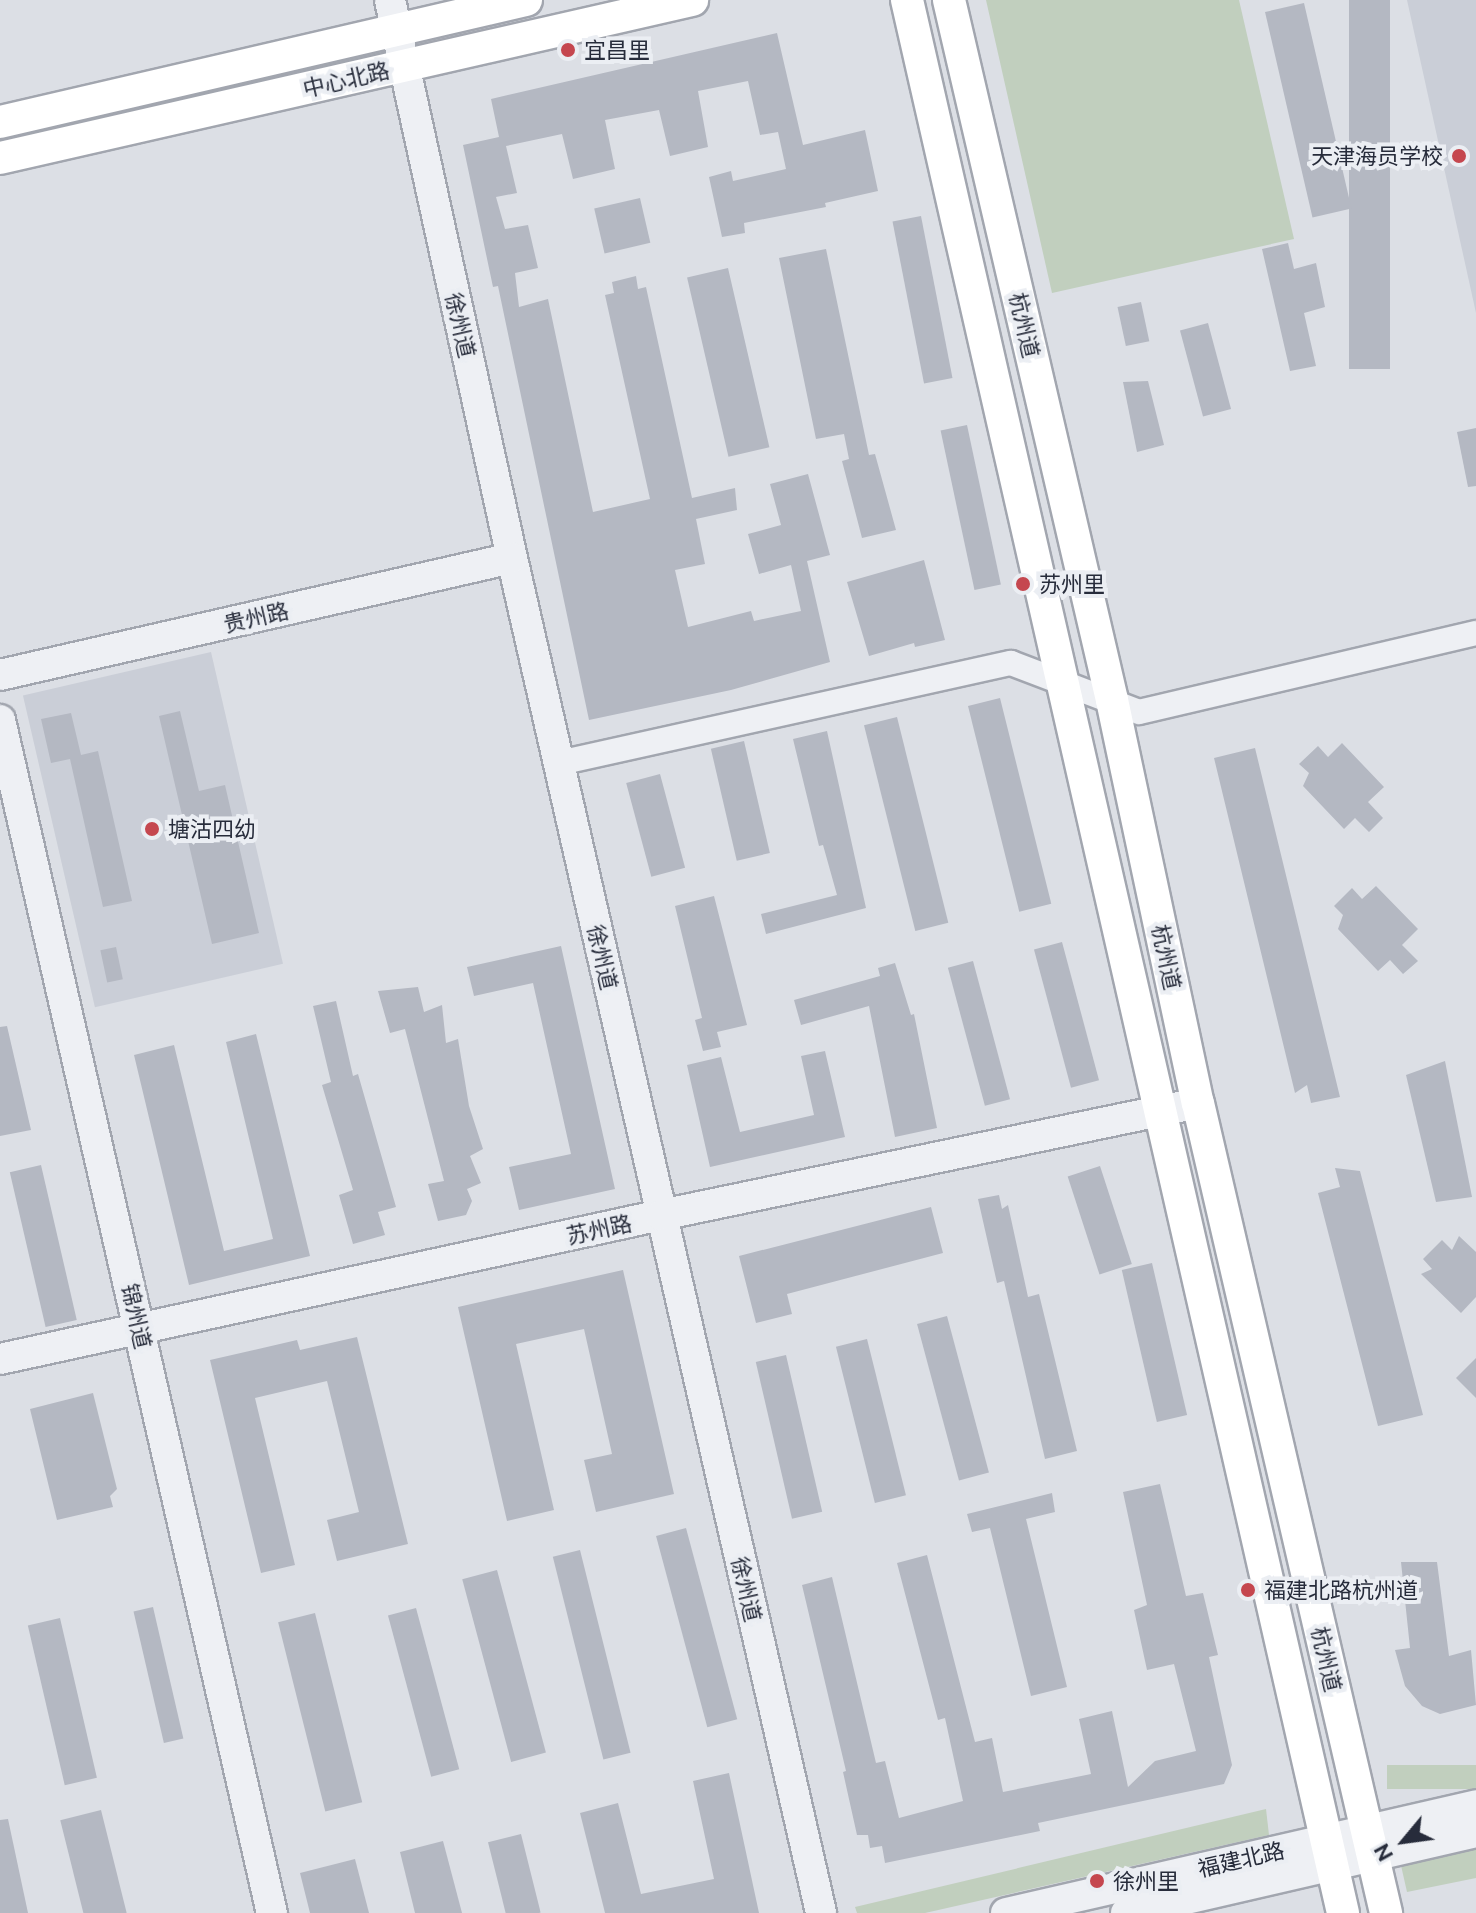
<!DOCTYPE html>
<meta charset="utf-8">
<style>
body{margin:0}
#map{position:relative;width:1476px;height:1913px;overflow:hidden;background:#dcdfe5;font-family:Ubuntu,"Noto Sans SC",sans-serif}
div>[style]{position:absolute}
.built>*{inset:0;background:#caced7;transform-origin:0 0}
.green>*{inset:0;background:#c1cfbe;transform-origin:0 0}
.building>*{inset:0;background:#b4b8c2;transform-origin:0 0}
.roads{filter:drop-shadow(2px 0 #a2a6af) drop-shadow(-2px 0 #a2a6af) drop-shadow(0 2px #a2a6af) drop-shadow(0 -2px #a2a6af)}
.minor>*{height:24px;margin:-12px;padding:0 12px;transform-origin:12px;border-radius:12px;background:#eef0f4}
.tertiary>*{height:30px;margin:-15px;padding:0 15px;transform-origin:15px;border-radius:15px;background:#eef0f4}
.secondary>*{height:32px;margin:-16px;padding:0 16px;transform-origin:16px;border-radius:16px;background:#fff}
.dots>*{width:22px;height:22px;translate:-50% -50%;box-sizing:border-box;border:4px solid #ebeef3;border-radius:50%}
span{translate:-50% -50%;white-space:nowrap;text-align:center;line-height:1.15;-webkit-text-stroke:8px #ebeef3;paint-order:stroke}
.poi-label{font-size:22px;color:#272c3b}
.left{translate:0 -50%;text-align:left}
.right{translate:-100% -50%;text-align:right}
.street-label{font-size:22px;color:#272c3b}
.north{position:absolute;left:1364px;top:1801px;width:80px;height:80px;-webkit-text-stroke:6px #ebeef3;paint-order:stroke;rotate:241deg;font-size:22px;font-weight:700;line-height:32px;text-align:center;color:#272c3b}
.north::after{content:'';display:block;margin:auto;width:28px;height:36px;background:#272c3b;clip-path:polygon(50% 0,100% 100%,50% 72%,0 100%)}
</style>
<div id="map">
<div class="built">
<div style="clip-path:polygon(1407px 0,1476px 0,1476px 313px)"></div>
<div style="left:211px;top:652px;width:320px;height:193px;rotate:77deg"></div>
</div>
<div class="green">
<div style="clip-path:polygon(986px 0,1239px 0,1294px 239px,1052px 293px)"></div>
<div style="left:1476px;top:1765px;width:24px;height:89px;rotate:90deg"></div>
<div style="clip-path:polygon(1266px 1809px,1269px 1835px,925px 1913px,857px 1913px,855px 1907px)"></div>
<div style="clip-path:polygon(1476px 1843px,1476px 1878px,1407px 1892px,1400px 1861px)"></div>
</div>
<div class="building">
<div style="left:1349px;top:0;width:41px;height:369px"></div>
<div style="left:1304px;top:3px;width:211px;height:40px;rotate:77deg"></div>
<div style="clip-path:polygon(777px 33px,803px 145px,865px 130px,878px 191px,825px 203px,826px 207px,744px 223px,745px 233px,722px 237px,709px 177px,731px 171px,733px 181px,786px 169px,778px 132px,760px 135px,748px 81px,698px 91px,708px 147px,670px 156px,659px 110px,605px 120px,615px 169px,573px 179px,562px 134px,506px 146px,517px 193px,496px 197px,505px 229px,528px 225px,538px 268px,515px 273px,519px 307px,548px 299px,593px 512px,650px 499px,605px 295px,614px 293px,612px 282px,636px 276px,638px 289px,646px 287px,692px 498px,735px 488px,737px 510px,696px 519px,705px 564px,675px 570px,688px 627px,751px 611px,754px 621px,801px 611px,791px 565px,759px 574px,748px 534px,781px 525px,770px 484px,808px 474px,830px 555px,807px 561px,830px 662px,731px 690px,589px 720px,498px 286px,493px 287px,463px 145px,499px 137px,491px 99px)"></div>
<div style="left:640px;top:198px;width:46px;height:47px;rotate:77deg"></div>
<div style="left:921px;top:216px;width:165px;height:29px;rotate:79deg"></div>
<div style="clip-path:polygon(1288px 243px,1294px 269px,1316px 263px,1325px 307px,1304px 313px,1316px 366px,1290px 371px,1262px 249px)"></div>
<div style="clip-path:polygon(826px 249px,869px 455px,875px 454px,896px 530px,862px 538px,842px 461px,849px 459px,844px 434px,816px 439px,779px 258px)"></div>
<div style="left:728px;top:268px;width:184px;height:42px;rotate:77deg"></div>
<div style="left:1141px;top:302px;width:40px;height:24px;rotate:78deg"></div>
<div style="left:1208px;top:323px;width:89px;height:29px;rotate:75deg"></div>
<div style="clip-path:polygon(1148px 381px,1164px 445px,1137px 452px,1123px 382px)"></div>
<div style="left:967px;top:425px;width:163px;height:27px;rotate:78deg"></div>
<div style="clip-path:polygon(1476px 428px,1476px 486px,1468px 487px,1457px 432px)"></div>
<div style="clip-path:polygon(924px 560px,945px 640px,915px 647px,914px 643px,869px 656px,847px 582px)"></div>
<div style="left:1000px;top:698px;width:212px;height:33px;rotate:76deg"></div>
<div style="clip-path:polygon(180px 711px,199px 791px,225px 785px,259px 933px,212px 944px,159px 716px)"></div>
<div style="clip-path:polygon(71px 713px,81px 755px,98px 751px,132px 901px,103px 907px,70px 759px,51px 763px,41px 719px)"></div>
<div style="left:897px;top:717px;width:212px;height:34px;rotate:76deg"></div>
<div style="clip-path:polygon(827px 731px,866px 908px,766px 934px,761px 914px,837px 895px,823px 845px,819px 846px,793px 739px)"></div>
<div style="left:744px;top:741px;width:115px;height:34px;rotate:77deg"></div>
<div style="clip-path:polygon(1342px 743px,1384px 787px,1368px 802px,1383px 818px,1369px 832px,1355px 818px,1344px 829px,1303px 786px,1309px 773px,1299px 764px,1318px 746px,1328px 757px)"></div>
<div style="clip-path:polygon(1255px 748px,1340px 1097px,1311px 1103px,1307px 1085px,1295px 1093px,1214px 758px)"></div>
<div style="left:660px;top:774px;width:97px;height:35px;rotate:75deg"></div>
<div style="clip-path:polygon(1376px 886px,1418px 929px,1402px 945px,1418px 961px,1403px 974px,1390px 960px,1378px 971px,1338px 929px,1343px 915px,1334px 906px,1352px 888px,1362px 899px)"></div>
<div style="clip-path:polygon(714px 896px,747px 1025px,717px 1032px,721px 1047px,703px 1051px,695px 1020px,702px 1018px,675px 906px)"></div>
<div style="left:1062px;top:942px;width:143px;height:29px;rotate:75deg"></div>
<div style="clip-path:polygon(561px 946px,615px 1189px,519px 1210px,509px 1167px,571px 1154px,533px 983px,474px 996px,467px 967px)"></div>
<div style="left:116px;top:947px;width:33px;height:16px;rotate:78deg"></div>
<div style="left:973px;top:961px;width:143px;height:26px;rotate:75deg"></div>
<div style="clip-path:polygon(895px 963px,911px 1015px,914px 1014px,937px 1128px,895px 1137px,869px 1006px,801px 1025px,794px 1000px,880px 976px,878px 968px)"></div>
<div style="clip-path:polygon(418px 987px,424px 1012px,442px 1005px,446px 1043px,458px 1039px,469px 1106px,483px 1149px,470px 1156px,481px 1183px,467px 1189px,472px 1201px,466px 1215px,438px 1221px,428px 1184px,444px 1181px,405px 1029px,390px 1033px,378px 991px)"></div>
<div style="clip-path:polygon(336px 1001px,353px 1076px,358px 1074px,396px 1207px,378px 1212px,385px 1235px,353px 1244px,339px 1195px,353px 1190px,322px 1085px,331px 1082px,313px 1006px)"></div>
<div style="clip-path:polygon(7px 1026px,31px 1130px,0 1136px,0 1027px)"></div>
<div style="clip-path:polygon(256px 1034px,310px 1256px,189px 1285px,134px 1055px,174px 1045px,224px 1251px,273px 1239px,226px 1042px)"></div>
<div style="clip-path:polygon(825px 1051px,845px 1137px,710px 1167px,687px 1065px,721px 1057px,740px 1132px,814px 1115px,801px 1056px)"></div>
<div style="clip-path:polygon(1445px 1061px,1472px 1197px,1436px 1202px,1406px 1075px)"></div>
<div style="left:41px;top:1165px;width:159px;height:32px;rotate:77deg"></div>
<div style="left:1100px;top:1166px;width:103px;height:34px;rotate:72deg"></div>
<div style="clip-path:polygon(1335px 1168px,1360px 1171px,1423px 1415px,1378px 1426px,1318px 1193px,1340px 1187px)"></div>
<div style="clip-path:polygon(999px 1195px,1002px 1209px,1008px 1205px,1028px 1297px,1039px 1294px,1077px 1451px,1045px 1459px,1004px 1281px,997px 1283px,978px 1199px)"></div>
<div style="clip-path:polygon(931px 1207px,943px 1253px,787px 1294px,792px 1314px,756px 1323px,739px 1256px)"></div>
<div style="clip-path:polygon(1459px 1236px,1476px 1252px,1476px 1297px,1461px 1313px,1421px 1274px,1432px 1269px,1423px 1259px,1442px 1240px,1452px 1250px)"></div>
<div style="left:1152px;top:1263px;width:156px;height:31px;rotate:77deg"></div>
<div style="clip-path:polygon(623px 1270px,674px 1494px,596px 1512px,584px 1460px,612px 1454px,584px 1329px,516px 1344px,554px 1510px,507px 1521px,458px 1307px)"></div>
<div style="left:947px;top:1316px;width:162px;height:31px;rotate:75deg"></div>
<div style="clip-path:polygon(357px 1337px,408px 1544px,337px 1561px,327px 1520px,359px 1512px,327px 1381px,255px 1398px,295px 1565px,261px 1573px,210px 1360px,297px 1340px,300px 1350px)"></div>
<div style="left:867px;top:1339px;width:161px;height:32px;rotate:76deg"></div>
<div style="left:786px;top:1355px;width:161px;height:31px;rotate:77deg"></div>
<div style="clip-path:polygon(1476px 1358px,1476px 1398px,1456px 1378px)"></div>
<div style="clip-path:polygon(93px 1393px,117px 1489px,110px 1496px,113px 1507px,57px 1520px,30px 1409px)"></div>
<div style="clip-path:polygon(1160px 1484px,1186px 1596px,1203px 1593px,1218px 1655px,1209px 1657px,1232px 1765px,1224px 1784px,1038px 1823px,1040px 1831px,885px 1863px,882px 1846px,870px 1848px,868px 1835px,857px 1835px,843px 1772px,846px 1771px,802px 1585px,832px 1577px,876px 1763px,885px 1761px,899px 1818px,963px 1801px,945px 1718px,938px 1720px,897px 1563px,927px 1555px,975px 1742px,992px 1738px,1003px 1792px,1091px 1774px,1079px 1719px,1112px 1711px,1128px 1787px,1155px 1761px,1196px 1751px,1174px 1664px,1147px 1670px,1134px 1610px,1147px 1605px,1123px 1492px)"></div>
<div style="clip-path:polygon(1052px 1493px,1055px 1512px,1026px 1519px,1067px 1687px,1031px 1696px,990px 1528px,972px 1532px,967px 1514px)"></div>
<div style="left:686px;top:1528px;width:198px;height:31px;rotate:75deg"></div>
<div style="left:580px;top:1550px;width:209px;height:28px;rotate:76deg"></div>
<div style="clip-path:polygon(1401px 1562px,1437px 1562px,1449px 1656px,1471px 1650px,1476px 1705px,1440px 1714px,1422px 1706px,1405px 1686px,1395px 1650px,1410px 1648px)"></div>
<div style="left:497px;top:1570px;width:189px;height:36px;rotate:75deg"></div>
<div style="left:153px;top:1607px;width:135px;height:20px;rotate:77deg"></div>
<div style="left:416px;top:1608px;width:167px;height:29px;rotate:75deg"></div>
<div style="left:315px;top:1613px;width:195px;height:38px;rotate:76deg"></div>
<div style="left:60px;top:1618px;width:164px;height:33px;rotate:77deg"></div>
<div style="clip-path:polygon(729px 1773px,759px 1913px,605px 1913px,580px 1813px,618px 1803px,641px 1894px,714px 1879px,693px 1781px)"></div>
<div style="left:101px;top:1810px;width:106px;height:42px;rotate:76deg"></div>
<div style="clip-path:polygon(8px 1819px,28px 1913px,0 1913px,0 1820px)"></div>
<div style="left:521px;top:1834px;width:81px;height:34px;rotate:76deg"></div>
<div style="clip-path:polygon(443px 1841px,462px 1913px,415px 1913px,400px 1852px)"></div>
<div style="clip-path:polygon(355px 1859px,369px 1913px,310px 1913px,300px 1873px)"></div>
</div>
<div class="roads">
<div class="minor">
<div style="left:559px;top:763px;width:463px;rotate:-12.5deg"></div>
<div style="left:1011px;top:663px;width:137px;rotate:20.9deg"></div>
<div style="left:1139px;top:712px;width:346px;rotate:-13.2deg"></div>
</div>
<div class="tertiary">
<div style="left:390px;top:0;width:571px;rotate:77.67deg"></div>
<div style="left:512px;top:558px;width:1390px;rotate:77.15deg"></div>
<div style="left:0;top:675px;width:525px;rotate:-12.87deg"></div>
<div style="left:0;top:720px;width:1224px;rotate:77.16deg"></div>
<div style="left:0;top:1359px;width:677px;rotate:-12.29deg"></div>
<div style="left:661px;top:1215px;width:549px;rotate:-11.78deg"></div>
<div style="left:1006px;top:1913px;width:482px;rotate:-12.9deg"></div>
<div style="left:1126px;top:1913px;width:359px;rotate:-13deg"></div>
</div>
<div class="secondary">
<div style="left:907px;top:0;width:1962px;rotate:77.16deg"></div>
<div style="left:949px;top:0;width:719px;rotate:76.89deg"></div>
<div style="left:1112px;top:700px;width:412px;rotate:78deg"></div>
<div style="left:1198px;top:1103px;width:832px;rotate:76.93deg"></div>
<div style="left:0;top:122px;width:540px;rotate:-13.06deg"></div>
<div style="left:0;top:158px;width:710px;rotate:-12.86deg"></div>
</div>
</div>
<div class="dots">
<div style="left:568px;top:50px;background:#c5474f"></div>
<div style="left:1459px;top:156px;background:#c5474f"></div>
<div style="left:1023px;top:584px;background:#c5474f"></div>
<div style="left:152px;top:829px;background:#c5474f"></div>
<div style="left:1248px;top:1590px;background:#c5474f"></div>
<div style="left:1097px;top:1881px;background:#c5474f"></div>
</div>
<div class="poi-label">
<span class="left" style="left:584px;top:50px">宜昌里</span>
<span class="right" style="left:1443px;top:156px">天津海员学校</span>
<span class="left" style="left:1039px;top:584px">苏州里</span>
<span class="left" style="left:168px;top:829px">塘沽四幼</span>
<span class="left" style="left:1264px;top:1590px">福建北路杭州道</span>
<span class="left" style="left:1113px;top:1881px">徐州里</span>
</div>
<div class="street-label">
<span style="left:346px;top:79px;rotate:-13deg">中心北路</span>
<span style="left:461px;top:325px;rotate:77deg">徐州道</span>
<span style="left:1025px;top:325px;rotate:77deg">杭州道</span>
<span style="left:256px;top:617px;rotate:-13deg">贵州路</span>
<span style="left:603px;top:957px;rotate:77deg">徐州道</span>
<span style="left:1167px;top:957px;rotate:78deg">杭州道</span>
<span style="left:599px;top:1229px;rotate:-12deg">苏州路</span>
<span style="left:137px;top:1316px;rotate:77deg">锦州道</span>
<span style="left:747px;top:1589px;rotate:77deg">徐州道</span>
<span style="left:1327px;top:1659px;rotate:77deg">杭州道</span>
<span style="left:1241px;top:1859px;rotate:-13deg">福建北路</span>
</div>
<div class="north">N</div>
</div>
